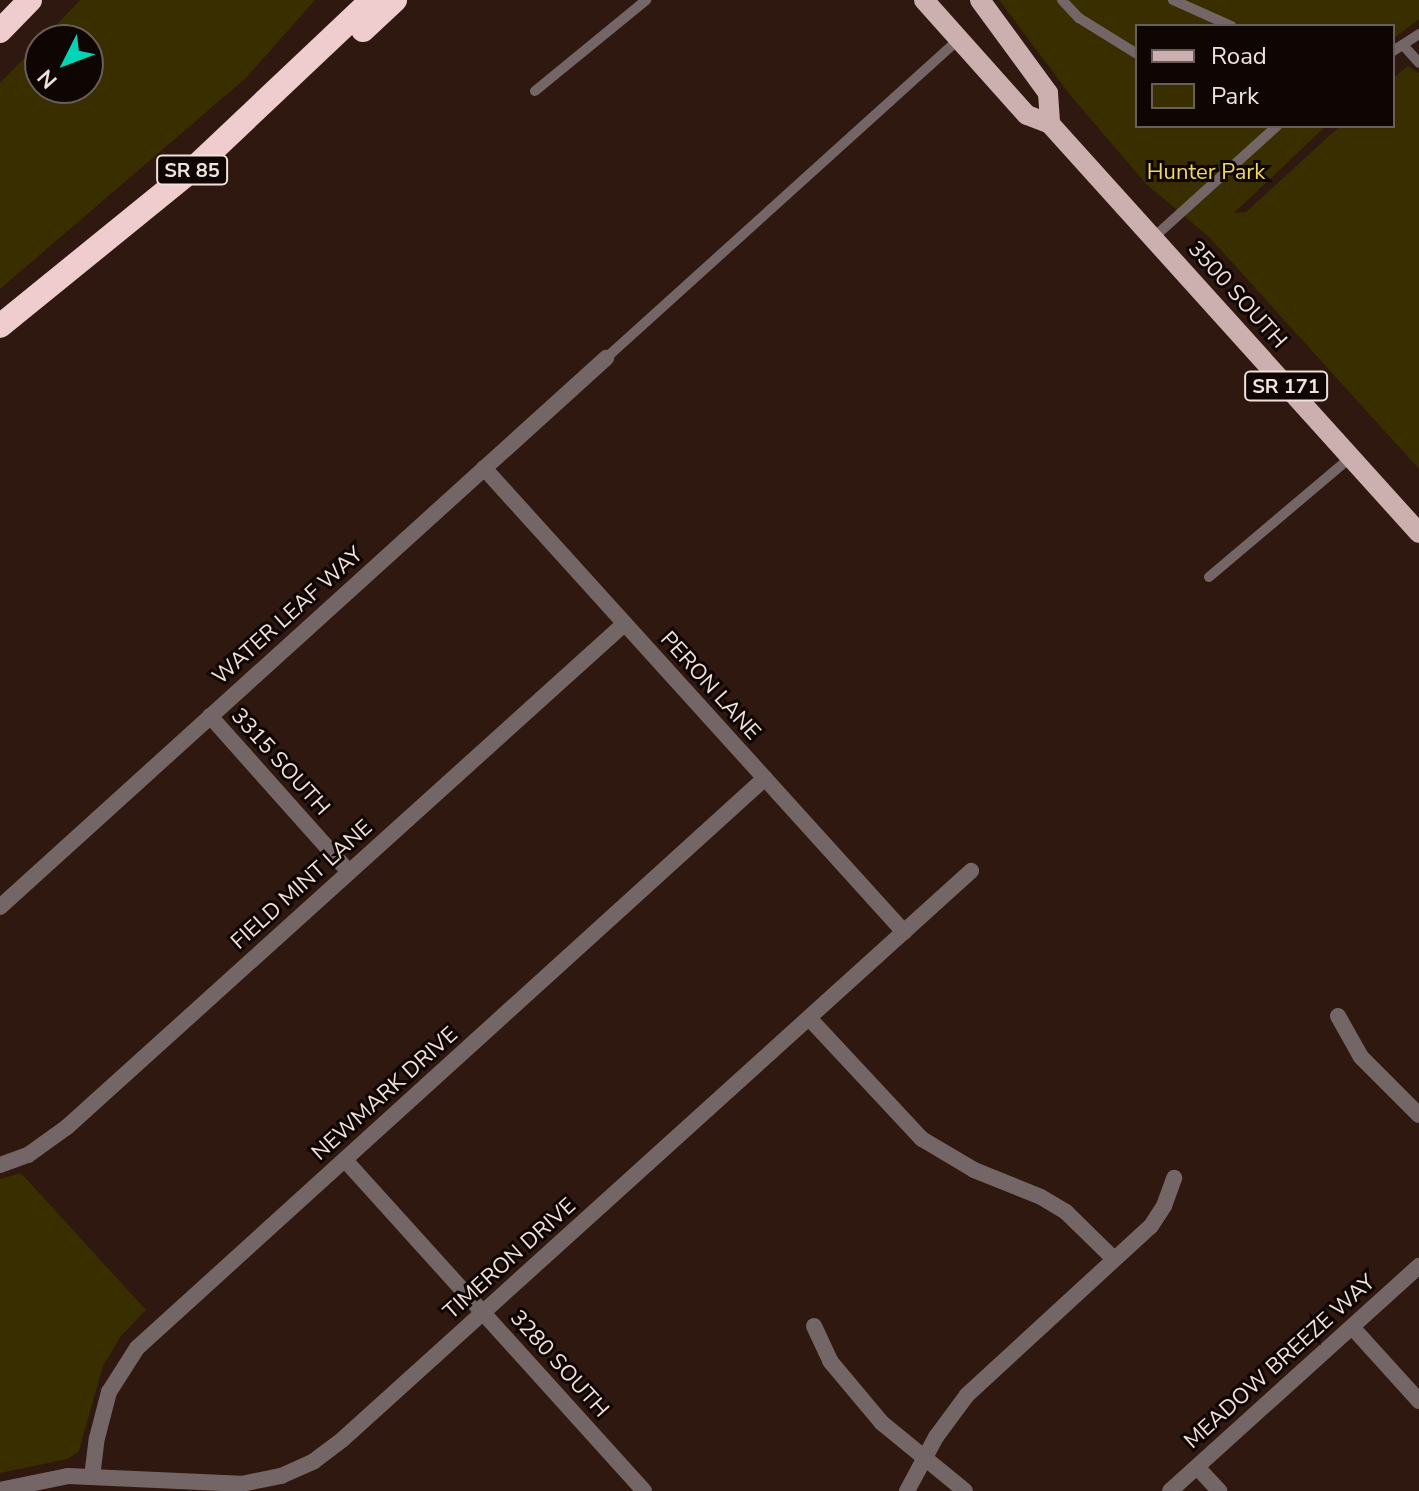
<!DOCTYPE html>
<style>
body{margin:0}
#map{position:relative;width:1419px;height:1491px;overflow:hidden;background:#2e180f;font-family:"Nunito Sans",sans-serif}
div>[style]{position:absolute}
.green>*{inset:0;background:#382e00}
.lane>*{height:10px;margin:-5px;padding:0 5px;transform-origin:5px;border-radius:5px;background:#746666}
.street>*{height:16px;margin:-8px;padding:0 8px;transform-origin:8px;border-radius:8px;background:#746666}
.primary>*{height:20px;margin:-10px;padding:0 10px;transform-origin:10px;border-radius:10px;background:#ccafaf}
.highway>*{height:24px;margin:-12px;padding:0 12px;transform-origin:12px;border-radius:12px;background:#efcccd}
span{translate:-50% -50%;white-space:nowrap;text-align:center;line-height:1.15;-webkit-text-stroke:6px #0f0604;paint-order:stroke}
.shield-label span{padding:2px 6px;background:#0f0604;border:2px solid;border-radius:6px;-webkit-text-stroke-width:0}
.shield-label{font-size:20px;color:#f1e1da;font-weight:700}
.park-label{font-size:22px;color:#f0d662}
.street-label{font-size:22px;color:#f1e1da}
.legend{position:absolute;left:1135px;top:24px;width:260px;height:104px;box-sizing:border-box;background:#0f0604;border:2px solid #695e5a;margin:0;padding:10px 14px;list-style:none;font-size:24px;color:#f1e1da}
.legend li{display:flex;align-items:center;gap:16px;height:40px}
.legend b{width:40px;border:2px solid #695e5a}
.north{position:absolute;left:24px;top:24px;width:80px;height:80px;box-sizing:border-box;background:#0f0604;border:2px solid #695e5a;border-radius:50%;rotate:228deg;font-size:22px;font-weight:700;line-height:32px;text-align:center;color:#f1e1da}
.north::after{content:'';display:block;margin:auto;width:28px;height:36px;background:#00d5b7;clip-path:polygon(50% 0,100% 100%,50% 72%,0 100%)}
</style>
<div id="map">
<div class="green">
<div style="clip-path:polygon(80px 0,315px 0,246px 78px,0 289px,0 83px,40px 42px,40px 88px,88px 88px,88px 40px,42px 40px)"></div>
<div style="clip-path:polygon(999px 0,1419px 0,1419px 19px,1393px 39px,1393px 26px,1137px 26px,1137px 126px,1326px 126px,1234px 213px,1246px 212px,1340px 126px,1393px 126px,1393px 78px,1408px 66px,1419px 73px,1419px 469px,1209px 237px,1147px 185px,1071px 96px)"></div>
<div style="clip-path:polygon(21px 1173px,146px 1310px,121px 1336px,103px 1366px,79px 1451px,68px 1459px,0 1473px,0 1179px)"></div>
</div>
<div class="lane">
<div style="left:1062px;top:0;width:25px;rotate:47deg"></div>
<div style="left:1079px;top:18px;width:68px;rotate:31.8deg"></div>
<div style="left:1173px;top:0;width:64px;rotate:24.1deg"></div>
<div style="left:1403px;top:45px;width:24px;rotate:48deg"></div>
<div style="left:1393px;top:51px;width:31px;rotate:-33deg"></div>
<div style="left:535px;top:91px;width:144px;rotate:-39.3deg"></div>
<div style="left:1153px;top:238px;width:167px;rotate:-42.1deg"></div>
<div style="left:606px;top:358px;width:476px;rotate:-42.1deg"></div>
<div style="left:1209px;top:577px;width:186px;rotate:-40.2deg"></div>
</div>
<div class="street">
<div style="left:484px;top:468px;width:626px;rotate:47.85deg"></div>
<div style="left:210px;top:716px;width:209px;rotate:48.3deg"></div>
<div style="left:0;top:907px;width:818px;rotate:-42.17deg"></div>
<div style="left:1338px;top:1016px;width:47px;rotate:60.7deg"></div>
<div style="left:1361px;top:1057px;width:82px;rotate:45deg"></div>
<div style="left:809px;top:1018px;width:166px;rotate:47deg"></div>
<div style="left:922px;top:1139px;width:61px;rotate:30.8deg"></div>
<div style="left:974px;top:1170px;width:72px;rotate:21.9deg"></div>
<div style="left:1041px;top:1197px;width:29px;rotate:31deg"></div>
<div style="left:1066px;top:1212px;width:67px;rotate:44.4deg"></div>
<div style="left:345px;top:1160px;width:446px;rotate:47.9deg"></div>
<div style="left:0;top:1165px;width:30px;rotate:-20deg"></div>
<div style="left:28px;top:1155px;width:48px;rotate:-35.7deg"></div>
<div style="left:67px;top:1127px;width:751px;rotate:-42.08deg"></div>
<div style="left:814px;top:1326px;width:38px;rotate:65deg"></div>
<div style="left:830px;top:1361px;width:81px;rotate:50deg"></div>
<div style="left:882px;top:1423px;width:107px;rotate:39.3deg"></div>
<div style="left:1352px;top:1327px;width:100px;rotate:47.8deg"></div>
<div style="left:1197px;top:1467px;width:33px;rotate:47deg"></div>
<div style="left:92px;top:1477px;width:39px;rotate:-83deg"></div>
<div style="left:97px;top:1438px;width:48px;rotate:-75.4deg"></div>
<div style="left:109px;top:1392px;width:52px;rotate:-57.5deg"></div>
<div style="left:137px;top:1348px;width:848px;rotate:-42.23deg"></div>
<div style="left:0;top:1490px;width:69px;rotate:-11.6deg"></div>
<div style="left:68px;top:1476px;width:173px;rotate:2.6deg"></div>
<div style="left:241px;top:1484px;width:41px;rotate:-11.3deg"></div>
<div style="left:281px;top:1476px;width:36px;rotate:-24deg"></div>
<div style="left:314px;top:1461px;width:36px;rotate:-37deg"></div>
<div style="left:343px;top:1439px;width:847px;rotate:-42.13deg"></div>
<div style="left:907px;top:1491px;width:61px;rotate:-61.8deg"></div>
<div style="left:936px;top:1437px;width:52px;rotate:-53.6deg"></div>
<div style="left:967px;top:1395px;width:250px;rotate:-42.6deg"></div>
<div style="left:1151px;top:1226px;width:24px;rotate:-57deg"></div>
<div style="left:1164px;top:1206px;width:30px;rotate:-70deg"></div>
<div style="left:1170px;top:1491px;width:336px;rotate:-42.1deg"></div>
</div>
<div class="primary">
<div style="left:924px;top:0;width:154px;rotate:48.2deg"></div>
<div style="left:1027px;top:115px;width:25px;rotate:21deg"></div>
<div style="left:1050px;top:124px;width:551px;rotate:47.94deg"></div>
<div style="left:980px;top:0;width:115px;rotate:53.8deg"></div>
<div style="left:1048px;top:93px;width:31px;rotate:86deg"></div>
</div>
<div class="highway">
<div style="left:363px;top:30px;width:44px;rotate:-43.2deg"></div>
<div style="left:0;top:31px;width:43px;rotate:-45.9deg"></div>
<div style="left:0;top:326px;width:249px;rotate:-39.1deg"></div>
<div style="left:193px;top:169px;width:246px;rotate:-43.4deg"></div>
</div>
<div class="shield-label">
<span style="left:192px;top:170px">SR 85</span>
<span style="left:1286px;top:386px">SR 171</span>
</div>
<div class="park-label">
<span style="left:1206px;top:173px">Hunter Park</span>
</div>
<div class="street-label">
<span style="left:1237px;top:295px;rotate:48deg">3500 SOUTH</span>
<span style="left:288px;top:616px;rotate:-42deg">WATER LEAF WAY</span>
<span style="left:710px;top:686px;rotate:48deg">PERON LANE</span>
<span style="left:280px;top:762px;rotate:48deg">3315 SOUTH</span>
<span style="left:302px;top:885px;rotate:-42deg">FIELD MINT LANE</span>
<span style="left:385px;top:1094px;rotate:-42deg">NEWMARK DRIVE</span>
<span style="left:510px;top:1259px;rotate:-42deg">TIMERON DRIVE</span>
<span style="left:1280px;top:1362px;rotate:-42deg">MEADOW BREEZE WAY</span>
<span style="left:559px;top:1364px;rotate:48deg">3280 SOUTH</span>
</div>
<ul class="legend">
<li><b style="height:10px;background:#ccafaf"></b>Road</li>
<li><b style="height:22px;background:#382e00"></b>Park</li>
</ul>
<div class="north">N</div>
</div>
